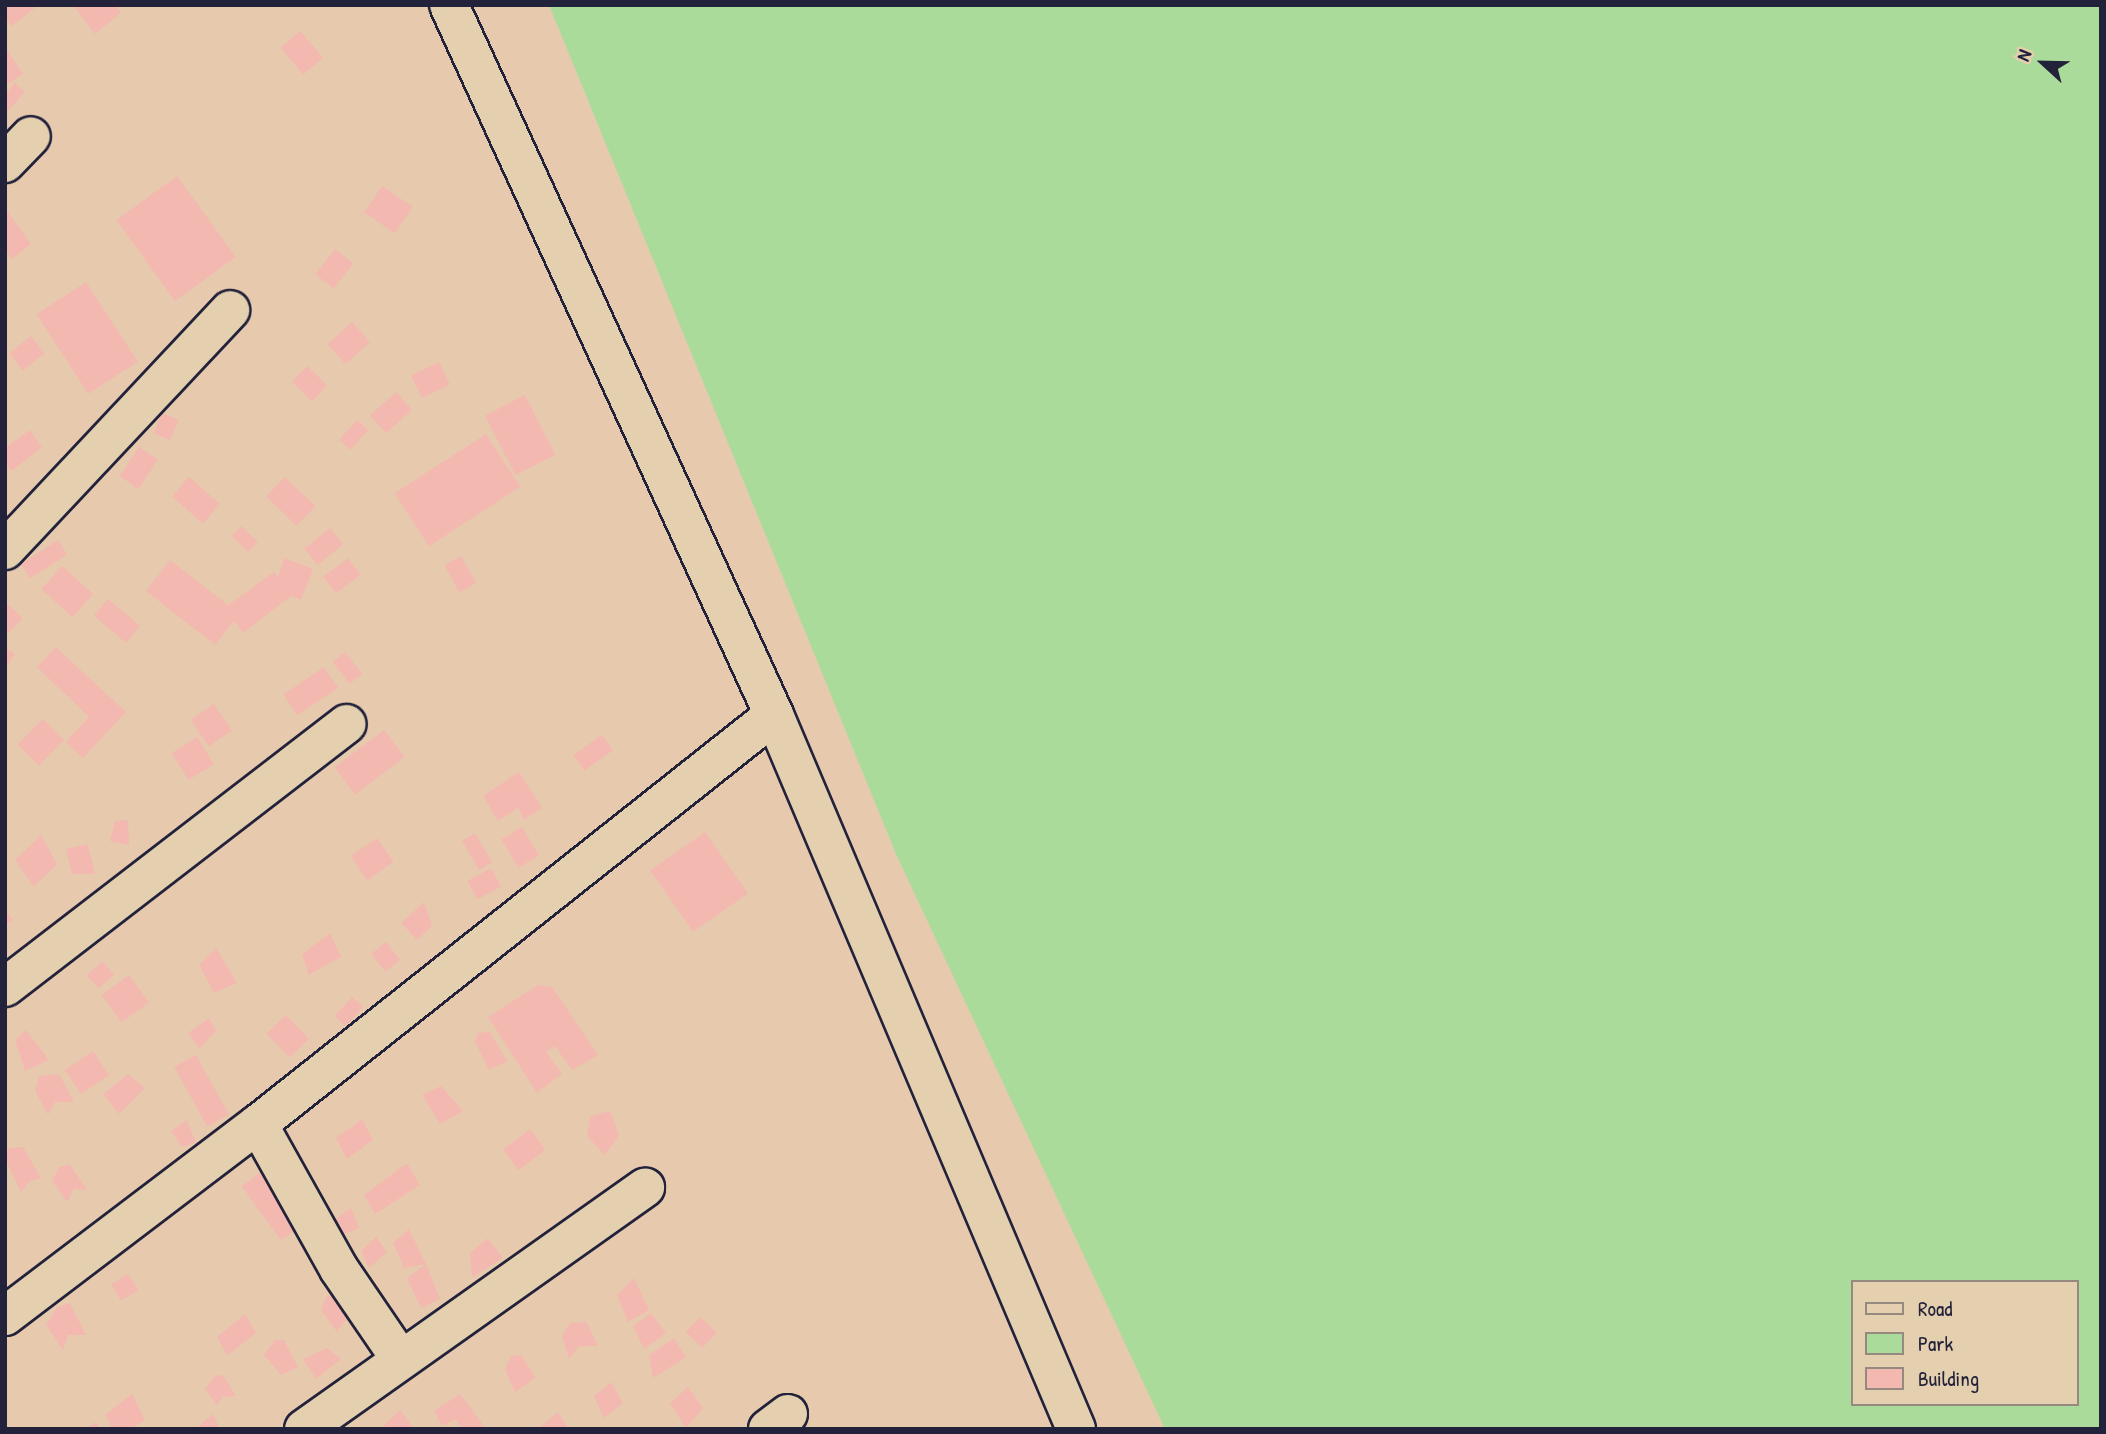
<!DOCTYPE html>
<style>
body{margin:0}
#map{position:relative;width:2106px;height:1434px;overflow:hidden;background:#e7caae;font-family:"Patrick Hand",sans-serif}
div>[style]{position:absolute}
.green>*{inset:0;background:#abdb9b}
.building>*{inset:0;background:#f3b8af;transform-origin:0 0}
.roads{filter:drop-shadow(2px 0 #22223b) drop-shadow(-2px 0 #22223b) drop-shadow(0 2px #22223b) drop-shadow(0 -2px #22223b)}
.minor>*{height:38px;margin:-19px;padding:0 19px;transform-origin:19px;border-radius:19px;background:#e4cfae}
span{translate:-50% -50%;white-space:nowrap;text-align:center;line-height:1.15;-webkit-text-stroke:6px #e4cfae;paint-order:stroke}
.frame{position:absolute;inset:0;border:7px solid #22223b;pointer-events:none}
.legend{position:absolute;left:1851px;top:1280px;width:228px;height:126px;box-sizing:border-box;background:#e4cfae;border:2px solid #968a80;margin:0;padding:9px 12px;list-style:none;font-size:21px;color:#22223b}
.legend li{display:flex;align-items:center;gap:14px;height:35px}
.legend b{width:35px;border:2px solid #968a80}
.north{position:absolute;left:2008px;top:28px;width:70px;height:70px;-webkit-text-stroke:5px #e4cfae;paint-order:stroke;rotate:292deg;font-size:19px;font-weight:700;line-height:28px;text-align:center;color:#22223b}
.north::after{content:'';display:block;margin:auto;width:24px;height:32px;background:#22223b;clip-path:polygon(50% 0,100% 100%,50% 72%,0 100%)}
</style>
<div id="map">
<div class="green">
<div style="clip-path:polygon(evenodd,549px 5px,2101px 5px,2101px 1429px,1165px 1429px,896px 854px,549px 5px,1852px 1282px,2076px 1282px,2076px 1404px,1852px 1404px,1852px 1282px)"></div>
</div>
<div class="building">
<div style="clip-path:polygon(5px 5px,35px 5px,36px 7px,12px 26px,5px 18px)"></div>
<div style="clip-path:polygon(73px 5px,115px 5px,121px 13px,95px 34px)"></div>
<div style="left:300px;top:31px;width:35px;height:26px;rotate:49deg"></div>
<div style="clip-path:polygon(5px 47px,23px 74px,5px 86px)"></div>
<div style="clip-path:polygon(15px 83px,25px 92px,5px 114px,5px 94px)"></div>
<div style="left:177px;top:176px;width:100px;height:75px;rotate:54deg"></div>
<div style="left:382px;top:186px;width:37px;height:32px;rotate:34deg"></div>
<div style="clip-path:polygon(7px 211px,31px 244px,12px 259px,5px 250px)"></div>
<div style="left:335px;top:249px;width:23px;height:32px;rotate:38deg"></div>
<div style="left:86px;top:282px;width:95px;height:59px;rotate:57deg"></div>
<div style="left:352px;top:322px;width:27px;height:33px;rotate:48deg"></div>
<div style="left:31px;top:336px;width:22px;height:28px;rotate:51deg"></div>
<div style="left:439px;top:362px;width:25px;height:31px;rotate:64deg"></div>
<div style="left:307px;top:366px;width:28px;height:22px;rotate:44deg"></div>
<div style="left:396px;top:392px;width:24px;height:35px;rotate:48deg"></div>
<div style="left:525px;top:395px;width:67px;height:45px;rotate:63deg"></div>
<div style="left:162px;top:413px;width:18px;height:22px;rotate:22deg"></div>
<div style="left:357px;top:420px;width:15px;height:27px;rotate:42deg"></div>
<div style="clip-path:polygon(30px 430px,42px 448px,11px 471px,5px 462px,5px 448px)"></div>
<div style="left:486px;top:434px;width:63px;height:109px;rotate:57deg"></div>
<div style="left:139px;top:447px;width:23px;height:35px;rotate:34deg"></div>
<div style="left:189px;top:477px;width:41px;height:26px;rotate:41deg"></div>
<div style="left:285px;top:477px;width:42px;height:27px;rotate:44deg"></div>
<div style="left:241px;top:526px;width:23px;height:14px;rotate:43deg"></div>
<div style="left:330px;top:528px;width:21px;height:33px;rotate:51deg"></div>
<div style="left:58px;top:540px;width:17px;height:44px;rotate:57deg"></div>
<div style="left:461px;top:556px;width:31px;height:19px;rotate:61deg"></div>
<div style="clip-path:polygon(284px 558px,313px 569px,301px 600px,291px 596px,243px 633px,234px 621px,215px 645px,146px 591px,170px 560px,228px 605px,274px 572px,278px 577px)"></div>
<div style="left:348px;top:558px;width:21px;height:31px;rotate:53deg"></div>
<div style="left:62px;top:566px;width:42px;height:31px;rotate:42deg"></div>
<div style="left:108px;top:599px;width:42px;height:22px;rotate:40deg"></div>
<div style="clip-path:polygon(5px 602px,23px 618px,5px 637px)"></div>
<div style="clip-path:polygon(56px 647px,126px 712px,83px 758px,66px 742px,89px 717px,37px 667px)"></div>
<div style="clip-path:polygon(5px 648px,15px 654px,5px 670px)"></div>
<div style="left:345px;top:652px;width:28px;height:16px;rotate:52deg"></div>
<div style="left:324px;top:667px;width:25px;height:49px;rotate:56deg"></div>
<div style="left:214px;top:704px;width:32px;height:28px;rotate:56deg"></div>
<div style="left:43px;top:719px;width:30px;height:36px;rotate:45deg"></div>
<div style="left:384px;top:730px;width:34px;height:62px;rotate:53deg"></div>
<div style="left:602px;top:735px;width:19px;height:35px;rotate:55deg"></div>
<div style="left:197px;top:737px;width:32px;height:30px;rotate:58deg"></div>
<div style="clip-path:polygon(519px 772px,542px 808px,524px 820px,518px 808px,498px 821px,483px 796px)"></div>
<div style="clip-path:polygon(128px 820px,129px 845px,110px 841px,115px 821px)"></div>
<div style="left:522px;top:827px;width:33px;height:24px;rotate:59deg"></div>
<div style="left:705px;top:832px;width:75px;height:67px;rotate:55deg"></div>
<div style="left:475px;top:833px;width:34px;height:15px;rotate:60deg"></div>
<div style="clip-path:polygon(41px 835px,57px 864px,34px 887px,15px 860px)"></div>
<div style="left:377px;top:838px;width:29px;height:32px;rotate:55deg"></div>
<div style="clip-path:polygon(88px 844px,95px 874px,72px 874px,66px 849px)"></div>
<div style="left:491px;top:868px;width:21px;height:27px;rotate:61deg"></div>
<div style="clip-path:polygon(424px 902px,432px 926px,417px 940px,401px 923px)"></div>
<div style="clip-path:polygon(5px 910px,13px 920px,5px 926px)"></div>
<div style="clip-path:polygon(330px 933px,341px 957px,309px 975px,302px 954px)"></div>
<div style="left:386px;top:942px;width:23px;height:19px;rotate:52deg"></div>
<div style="clip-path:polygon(216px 948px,237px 983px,214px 993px,199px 965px)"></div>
<div style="left:102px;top:961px;width:18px;height:21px;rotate:47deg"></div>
<div style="left:129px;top:975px;width:34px;height:34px;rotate:54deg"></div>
<div style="clip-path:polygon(538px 985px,552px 987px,598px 1055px,572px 1070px,555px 1046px,546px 1052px,562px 1074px,537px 1093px,488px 1017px)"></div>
<div style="left:352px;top:997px;width:15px;height:26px;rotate:42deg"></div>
<div style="left:286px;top:1015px;width:33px;height:27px;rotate:46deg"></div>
<div style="clip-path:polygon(209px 1018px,216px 1031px,199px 1049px,188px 1033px)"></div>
<div style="clip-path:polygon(26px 1030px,49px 1060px,25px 1071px,15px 1040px)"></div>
<div style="clip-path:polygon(490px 1032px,507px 1061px,489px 1070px,475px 1042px,478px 1033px)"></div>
<div style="left:93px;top:1051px;width:29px;height:34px;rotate:56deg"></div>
<div style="left:196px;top:1055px;width:68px;height:25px;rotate:61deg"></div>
<div style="clip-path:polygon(59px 1074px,74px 1102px,55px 1102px,48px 1115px,35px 1091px,39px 1076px)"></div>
<div style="clip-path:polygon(128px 1074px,145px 1088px,119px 1114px,103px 1094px)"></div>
<div style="clip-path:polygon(441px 1086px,463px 1111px,440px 1124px,422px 1095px)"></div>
<div style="clip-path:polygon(610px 1111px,619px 1135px,605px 1155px,587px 1136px,590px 1116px)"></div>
<div style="clip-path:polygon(362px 1119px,373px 1140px,347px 1159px,336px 1138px)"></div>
<div style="clip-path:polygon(187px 1120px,196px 1143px,182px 1147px,171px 1131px)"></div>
<div style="left:530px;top:1129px;width:26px;height:34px;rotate:53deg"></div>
<div style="clip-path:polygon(23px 1147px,41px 1178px,30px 1181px,21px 1192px,5px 1159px,8px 1148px)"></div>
<div style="clip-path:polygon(407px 1163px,420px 1185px,375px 1214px,364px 1195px)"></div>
<div style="clip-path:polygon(70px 1165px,87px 1190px,74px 1189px,67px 1202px,52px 1181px,59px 1167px)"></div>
<div style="left:261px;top:1172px;width:67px;height:24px;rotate:54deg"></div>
<div style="clip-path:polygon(351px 1208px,359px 1228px,338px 1237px,334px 1220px)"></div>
<div style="clip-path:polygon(409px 1229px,426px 1264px,440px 1299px,421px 1308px,407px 1278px,426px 1264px,404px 1268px,393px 1243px)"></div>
<div style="clip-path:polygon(376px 1237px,387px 1252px,369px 1268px,361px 1251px)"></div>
<div style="clip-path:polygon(488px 1238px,503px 1258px,472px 1277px,470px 1253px)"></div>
<div style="left:128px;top:1274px;width:19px;height:20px;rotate:58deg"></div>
<div style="clip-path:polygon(634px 1278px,649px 1310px,628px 1322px,617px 1295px)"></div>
<div style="clip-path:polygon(337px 1291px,358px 1318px,344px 1322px,337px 1332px,321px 1310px,326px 1297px)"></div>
<div style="clip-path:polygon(70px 1303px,86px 1335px,68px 1335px,63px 1350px,46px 1325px,57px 1307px)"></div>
<div style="clip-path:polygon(651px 1313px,666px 1333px,644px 1349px,633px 1326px)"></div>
<div style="clip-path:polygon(245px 1314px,256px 1333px,227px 1356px,217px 1337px)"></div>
<div style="left:700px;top:1317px;width:23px;height:21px;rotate:43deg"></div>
<div style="clip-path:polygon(587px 1322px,598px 1346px,579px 1346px,569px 1359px,562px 1336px,570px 1323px)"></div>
<div style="clip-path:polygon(674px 1338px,686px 1357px,653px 1378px,649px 1355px)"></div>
<div style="clip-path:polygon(275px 1340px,284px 1340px,298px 1367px,281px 1375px,264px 1355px)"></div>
<div style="clip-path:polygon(327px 1348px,341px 1359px,316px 1379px,303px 1359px)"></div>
<div style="clip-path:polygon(521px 1355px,536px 1378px,515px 1392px,505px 1369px,511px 1356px)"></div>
<div style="clip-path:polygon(223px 1375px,236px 1396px,223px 1397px,217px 1405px,205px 1389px,215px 1376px)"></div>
<div style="clip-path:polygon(611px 1382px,623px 1403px,604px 1418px,594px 1396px)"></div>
<div style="clip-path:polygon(688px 1387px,703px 1408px,686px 1428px,670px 1403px)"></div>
<div style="clip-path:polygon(132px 1394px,145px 1420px,131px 1429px,113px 1429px,105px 1415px)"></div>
<div style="clip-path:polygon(460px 1394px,486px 1429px,462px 1429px,455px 1419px,442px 1426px,434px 1411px)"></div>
<div style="clip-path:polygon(400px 1410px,414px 1429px,387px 1429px,384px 1425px)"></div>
<div style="clip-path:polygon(558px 1412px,569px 1429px,538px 1429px)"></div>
<div style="clip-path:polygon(213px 1414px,220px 1429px,195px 1429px)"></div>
<div style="clip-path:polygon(96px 1422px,101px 1429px,86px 1429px)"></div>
</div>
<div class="roads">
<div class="minor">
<div style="left:449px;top:5px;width:781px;rotate:65.4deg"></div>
<div style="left:774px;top:715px;width:775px;rotate:67.07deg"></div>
<div style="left:5px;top:163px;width:37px;rotate:-46deg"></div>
<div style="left:5px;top:550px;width:329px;rotate:-46.8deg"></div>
<div style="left:5px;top:987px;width:431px;rotate:-37.6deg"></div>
<div style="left:258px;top:1124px;width:166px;rotate:60.8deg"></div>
<div style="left:339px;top:1269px;width:110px;rotate:55.7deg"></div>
<div style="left:5px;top:1316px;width:318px;rotate:-37.2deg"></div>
<div style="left:258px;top:1124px;width:658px;rotate:-38.4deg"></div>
<div style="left:304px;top:1429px;width:418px;rotate:-35.3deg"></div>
<div style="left:768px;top:1429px;width:25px;rotate:-37deg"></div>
</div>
</div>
<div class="frame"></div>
<ul class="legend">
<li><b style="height:9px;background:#e4cfae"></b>Road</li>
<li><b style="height:19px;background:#abdb9b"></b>Park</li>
<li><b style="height:19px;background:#f3b8af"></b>Building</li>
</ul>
<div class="north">N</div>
</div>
